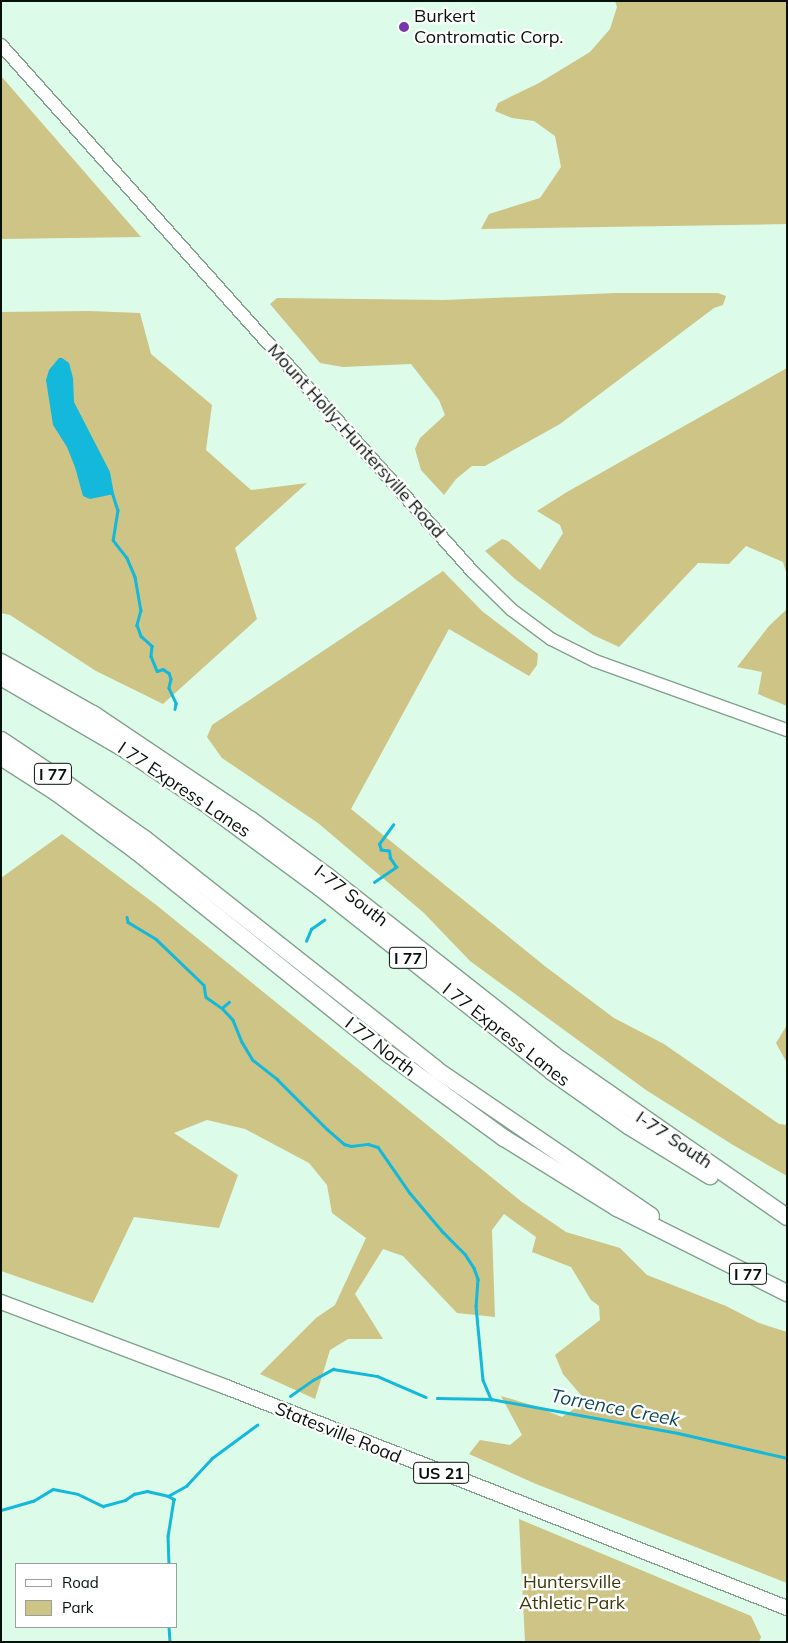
<!DOCTYPE html>
<style>
body{margin:0}
#map{position:relative;width:788px;height:1643px;overflow:hidden;background:#dcfbe9;font-family:Mulish,sans-serif}
div>[style]{position:absolute}
.green>*{inset:0;background:#cdc486}
.water>*{inset:0;background:#14b8da}
.stream>*{height:2.5px;margin:-1.25px;padding:0 1.25px;transform-origin:1.25px;border-radius:1.25px;background:#14b8da}
.roads{filter:drop-shadow(1px 0 #83a08f) drop-shadow(-1px 0 #83a08f) drop-shadow(0 1px #83a08f) drop-shadow(0 -1px #83a08f)}
.secondary>*{height:12px;margin:-6px;padding:0 6px;transform-origin:6px;border-radius:6px;background:#fff}
.primary>*{height:14px;margin:-7px;padding:0 7px;transform-origin:7px;border-radius:7px;background:#fff}
.highway>*{height:16px;margin:-8px;padding:0 8px;transform-origin:8px;border-radius:8px;background:#fff}
.dots>*{width:14px;height:14px;translate:-50% -50%;box-sizing:border-box;border:2px solid #fff;border-radius:50%}
span{translate:-50% -50%;white-space:nowrap;text-align:center;line-height:1.15;-webkit-text-stroke:4.5px #fff;paint-order:stroke}
.shield-label span{padding:1px 4px;background:#fff;border:1px solid;border-radius:4px;-webkit-text-stroke-width:0}
.shield-label{font-size:16px;color:#07110b;font-weight:700}
.poi-label{font-size:18px;color:#07110b}
.left{translate:0 -50%;text-align:left}
.street-label{font-size:18px;color:#07110b}
.park-label{font-size:18px;color:#3c3607}
.water-label{font-size:19px;color:#094856;font-style:italic}
.frame{position:absolute;inset:0;border:2px solid #07110b;pointer-events:none}
.legend{position:absolute;left:15px;top:1563px;width:162px;height:65px;box-sizing:border-box;background:#fff;border:1px solid #9ca09d;margin:0;padding:6px 9px;list-style:none;font-size:15px;color:#07110b}
.legend li{display:flex;align-items:center;gap:10px;height:25px}
.legend b{width:25px;border:1px solid #9ca09d}
</style>
<div id="map">
<div class="green">
<div style="clip-path:polygon(615px 1px,787px 1px,787px 224px,481px 229px,489px 214px,540px 198px,561px 167px,555px 136px,534px 121px,512px 118px,495px 111px,498px 103px,539px 83px,590px 52px,610px 29px,617px 7px)"></div>
<div style="clip-path:polygon(1px 76px,141px 237px,1px 239px)"></div>
<div style="clip-path:polygon(616px 293px,718px 293px,726px 296px,723px 305px,714px 308px,560px 424px,485px 466px,472px 466px,456px 479px,444px 495px,421px 470px,415px 449px,420px 438px,445px 415px,439px 400px,411px 364px,343px 367px,320px 363px,270px 304px,277px 298px,444px 300px)"></div>
<div style="clip-path:polygon(89px 311px,140px 313px,151px 354px,212px 405px,206px 450px,251px 490px,307px 483px,235px 548px,257px 619px,163px 704px,96px 671px,10px 615px,1px 613px,1px 312px)"></div>
<div style="clip-path:polygon(787px 368px,787px 575px,783px 562px,746px 546px,729px 564px,698px 563px,619px 647px,593px 635px,568px 618px,515px 579px,485px 551px,502px 539px,508px 541px,540px 570px,563px 533px,560px 525px,537px 511px,567px 492px)"></div>
<div style="clip-path:polygon(443px 571px,482px 611px,538px 654px,537px 665px,529px 676px,449px 629px,351px 809px,546px 967px,614px 1018px,664px 1044px,779px 1124px,787px 1125px,787px 1176px,733px 1145px,646px 1090px,470px 961px,424px 913px,318px 823px,222px 758px,207px 737px,212px 725px)"></div>
<div style="clip-path:polygon(787px 609px,787px 706px,758px 694px,762px 672px,737px 667px,769px 626px)"></div>
<div style="clip-path:polygon(62px 834px,155px 904px,522px 1202px,566px 1232px,620px 1248px,647px 1275px,726px 1306px,759px 1323px,787px 1332px,787px 1583px,536px 1484px,469px 1454px,480px 1440px,510px 1445px,522px 1435px,501px 1396px,535px 1406px,562px 1417px,586px 1401px,563px 1374px,555px 1355px,600px 1320px,599px 1306px,591px 1300px,571px 1267px,532px 1252px,536px 1237px,504px 1214px,492px 1230px,495px 1317px,457px 1313px,403px 1256px,383px 1249px,355px 1294px,383px 1339px,348px 1339px,330px 1350px,315px 1399px,260px 1374px,316px 1318px,335px 1305px,366px 1238px,332px 1213px,327px 1185px,309px 1163px,245px 1129px,207px 1120px,174px 1133px,238px 1175px,219px 1228px,134px 1217px,93px 1303px,1px 1271px,1px 878px)"></div>
<div style="clip-path:polygon(787px 1025px,787px 1063px,776px 1043px)"></div>
<div style="clip-path:polygon(519px 1519px,751px 1616px,761px 1637px,759px 1642px,525px 1642px)"></div>
</div>
<div class="water">
<div style="clip-path:polygon(59px 358px,62px 358px,69px 363px,73px 378px,74px 402px,110px 472px,114px 494px,90px 499px,83px 496px,75px 467px,67px 447px,53px 425px,46px 380px,49px 370px)"></div>
</div>
<div class="stream">
<div style="left:112px;top:492px;width:19px;rotate:72deg"></div>
<div style="left:118px;top:510px;width:30px;rotate:99deg"></div>
<div style="left:113px;top:540px;width:23px;rotate:52deg"></div>
<div style="left:127px;top:558px;width:21px;rotate:67deg"></div>
<div style="left:135px;top:577px;width:34px;rotate:80deg"></div>
<div style="left:141px;top:610px;width:16px;rotate:105deg"></div>
<div style="left:137px;top:625px;width:12px;rotate:70deg"></div>
<div style="left:141px;top:636px;width:15px;rotate:42deg"></div>
<div style="left:152px;top:646px;width:10px;rotate:96deg"></div>
<div style="left:151px;top:656px;width:16px;rotate:68deg"></div>
<div style="left:157px;top:671px;width:6px;rotate:-18deg"></div>
<div style="left:163px;top:669px;width:7px;rotate:34deg"></div>
<div style="left:169px;top:673px;width:6px;rotate:72deg"></div>
<div style="left:171px;top:679px;width:9px;rotate:103deg"></div>
<div style="left:169px;top:688px;width:17px;rotate:65deg"></div>
<div style="left:176px;top:703px;width:6px;rotate:99deg"></div>
<div style="left:374px;top:882px;width:27px;rotate:-34deg"></div>
<div style="left:396px;top:867px;width:11px;rotate:-124deg"></div>
<div style="left:390px;top:858px;width:7px;rotate:-98deg"></div>
<div style="left:389px;top:851px;width:8px;rotate:-173deg"></div>
<div style="left:381px;top:850px;width:6px;rotate:-108deg"></div>
<div style="left:379px;top:844px;width:24px;rotate:-54deg"></div>
<div style="left:127px;top:917px;width:5px;rotate:79deg"></div>
<div style="left:128px;top:922px;width:33px;rotate:31deg"></div>
<div style="left:156px;top:939px;width:66px;rotate:43.8deg"></div>
<div style="left:204px;top:985px;width:12px;rotate:81deg"></div>
<div style="left:206px;top:997px;width:19px;rotate:35deg"></div>
<div style="left:222px;top:1008px;width:16px;rotate:47deg"></div>
<div style="left:233px;top:1020px;width:24px;rotate:68deg"></div>
<div style="left:242px;top:1042px;width:21px;rotate:59deg"></div>
<div style="left:253px;top:1060px;width:31px;rotate:38deg"></div>
<div style="left:277px;top:1079px;width:71px;rotate:45deg"></div>
<div style="left:327px;top:1129px;width:23px;rotate:41deg"></div>
<div style="left:344px;top:1144px;width:7px;rotate:16deg"></div>
<div style="left:351px;top:1146px;width:17px;rotate:-7deg"></div>
<div style="left:368px;top:1144px;width:10px;rotate:17deg"></div>
<div style="left:378px;top:1147px;width:56px;rotate:55.2deg"></div>
<div style="left:410px;top:1193px;width:51px;rotate:49.8deg"></div>
<div style="left:443px;top:1232px;width:31px;rotate:45deg"></div>
<div style="left:465px;top:1254px;width:17px;rotate:57deg"></div>
<div style="left:474px;top:1268px;width:12px;rotate:70deg"></div>
<div style="left:478px;top:1279px;width:27px;rotate:94deg"></div>
<div style="left:476px;top:1306px;width:74px;rotate:84.6deg"></div>
<div style="left:483px;top:1380px;width:21px;rotate:67deg"></div>
<div style="left:306px;top:941px;width:13px;rotate:-67deg"></div>
<div style="left:311px;top:929px;width:16px;rotate:-35deg"></div>
<div style="left:222px;top:1008px;width:9px;rotate:-41deg"></div>
<div style="left:290px;top:1396px;width:28px;rotate:-35deg"></div>
<div style="left:313px;top:1380px;width:23px;rotate:-29deg"></div>
<div style="left:333px;top:1369px;width:45px;rotate:9deg"></div>
<div style="left:377px;top:1376px;width:53px;rotate:23.2deg"></div>
<div style="left:437px;top:1398px;width:54px;rotate:1.1deg"></div>
<div style="left:491px;top:1399px;width:190px;rotate:10.3deg"></div>
<div style="left:678px;top:1433px;width:112px;rotate:12.9deg"></div>
<div style="left:168px;top:1496px;width:7px;rotate:27deg"></div>
<div style="left:174px;top:1499px;width:37px;rotate:99deg"></div>
<div style="left:168px;top:1536px;width:28px;rotate:88deg"></div>
<div style="left:1px;top:1510px;width:33px;rotate:-16deg"></div>
<div style="left:33px;top:1501px;width:23px;rotate:-31deg"></div>
<div style="left:53px;top:1489px;width:25px;rotate:11deg"></div>
<div style="left:78px;top:1494px;width:28px;rotate:26deg"></div>
<div style="left:103px;top:1506px;width:23px;rotate:-15deg"></div>
<div style="left:125px;top:1500px;width:11px;rotate:-34deg"></div>
<div style="left:134px;top:1494px;width:13px;rotate:-13deg"></div>
<div style="left:147px;top:1491px;width:22px;rotate:13deg"></div>
<div style="left:168px;top:1496px;width:21px;rotate:-29deg"></div>
<div style="left:186px;top:1486px;width:38px;rotate:-47deg"></div>
<div style="left:212px;top:1458px;width:56px;rotate:-36.3deg"></div>
<div style="left:169px;top:1627px;width:15px;rotate:86deg"></div>
</div>
<div class="roads">
<div class="secondary">
<div style="left:1px;top:45px;width:707px;rotate:48.15deg"></div>
<div style="left:473px;top:572px;width:54px;rotate:44.3deg"></div>
<div style="left:512px;top:610px;width:49px;rotate:36.6deg"></div>
<div style="left:551px;top:639px;width:49px;rotate:26.6deg"></div>
<div style="left:595px;top:661px;width:204px;rotate:19.8deg"></div>
</div>
<div class="primary">
<div style="left:1px;top:1302px;width:241px;rotate:20.7deg"></div>
<div style="left:226px;top:1387px;width:603px;rotate:21.5deg"></div>
</div>
<div class="highway">
<div style="left:1px;top:662px;width:106px;rotate:29.5deg"></div>
<div style="left:93px;top:714px;width:190px;rotate:33.9deg"></div>
<div style="left:251px;top:820px;width:94px;rotate:36.4deg"></div>
<div style="left:327px;top:876px;width:298px;rotate:38.2deg"></div>
<div style="left:561px;top:1060px;width:275px;rotate:34.8deg"></div>
<div style="left:1px;top:677px;width:145px;rotate:30.3deg"></div>
<div style="left:126px;top:750px;width:95px;rotate:33.9deg"></div>
<div style="left:205px;top:803px;width:142px;rotate:36.4deg"></div>
<div style="left:319px;top:887px;width:298px;rotate:38.4deg"></div>
<div style="left:552px;top:1072px;width:95px;rotate:35.2deg"></div>
<div style="left:630px;top:1127px;width:94px;rotate:31.5deg"></div>
<div style="left:1px;top:740px;width:76px;rotate:33.7deg"></div>
<div style="left:64px;top:782px;width:99px;rotate:35.1deg"></div>
<div style="left:145px;top:839px;width:372px;rotate:38.3deg"></div>
<div style="left:437px;top:1070px;width:259px;rotate:34.3deg"></div>
<div style="left:1px;top:757px;width:67px;rotate:32.7deg"></div>
<div style="left:57px;top:793px;width:98px;rotate:36.3deg"></div>
<div style="left:136px;top:851px;width:326px;rotate:38.8deg"></div>
<div style="left:390px;top:1055px;width:141px;rotate:36.1deg"></div>
<div style="left:504px;top:1138px;width:133px;rotate:31.8deg"></div>
<div style="left:617px;top:1208px;width:190px;rotate:26.6deg"></div>
</div>
</div>
<div class="dots">
<div style="left:404px;top:27px;background:#7536ac"></div>
</div>
<div class="shield-label">
<span style="left:53px;top:774px">I 77</span>
<span style="left:408px;top:958px">I 77</span>
<span style="left:748px;top:1274px">I 77</span>
<span style="left:441px;top:1473px">US 21</span>
</div>
<div class="poi-label">
<span class="left" style="left:414px;top:27px">Burkert<br>Contromatic Corp.</span>
</div>
<div class="street-label">
<span style="left:356px;top:441px;rotate:48deg">Mount Holly-Huntersville Road</span>
<span style="left:184px;top:790px;rotate:34deg">I 77 Express Lanes</span>
<span style="left:351px;top:896px;rotate:38deg">I-77 South</span>
<span style="left:506px;top:1035px;rotate:38deg">I 77 Express Lanes</span>
<span style="left:380px;top:1047px;rotate:38deg">I 77 North</span>
<span style="left:674px;top:1140px;rotate:34deg">I-77 South</span>
<span style="left:338px;top:1433px;rotate:22deg">Statesville Road</span>
</div>
<div class="park-label">
<span style="left:572px;top:1593px">Huntersville<br>Athletic Park</span>
</div>
<div class="water-label">
<span style="left:615px;top:1408px;rotate:11deg">Torrence Creek</span>
</div>
<div class="frame"></div>
<ul class="legend">
<li><b style="height:6px;background:#fff"></b>Road</li>
<li><b style="height:14px;background:#cdc486"></b>Park</li>
</ul>
</div>
